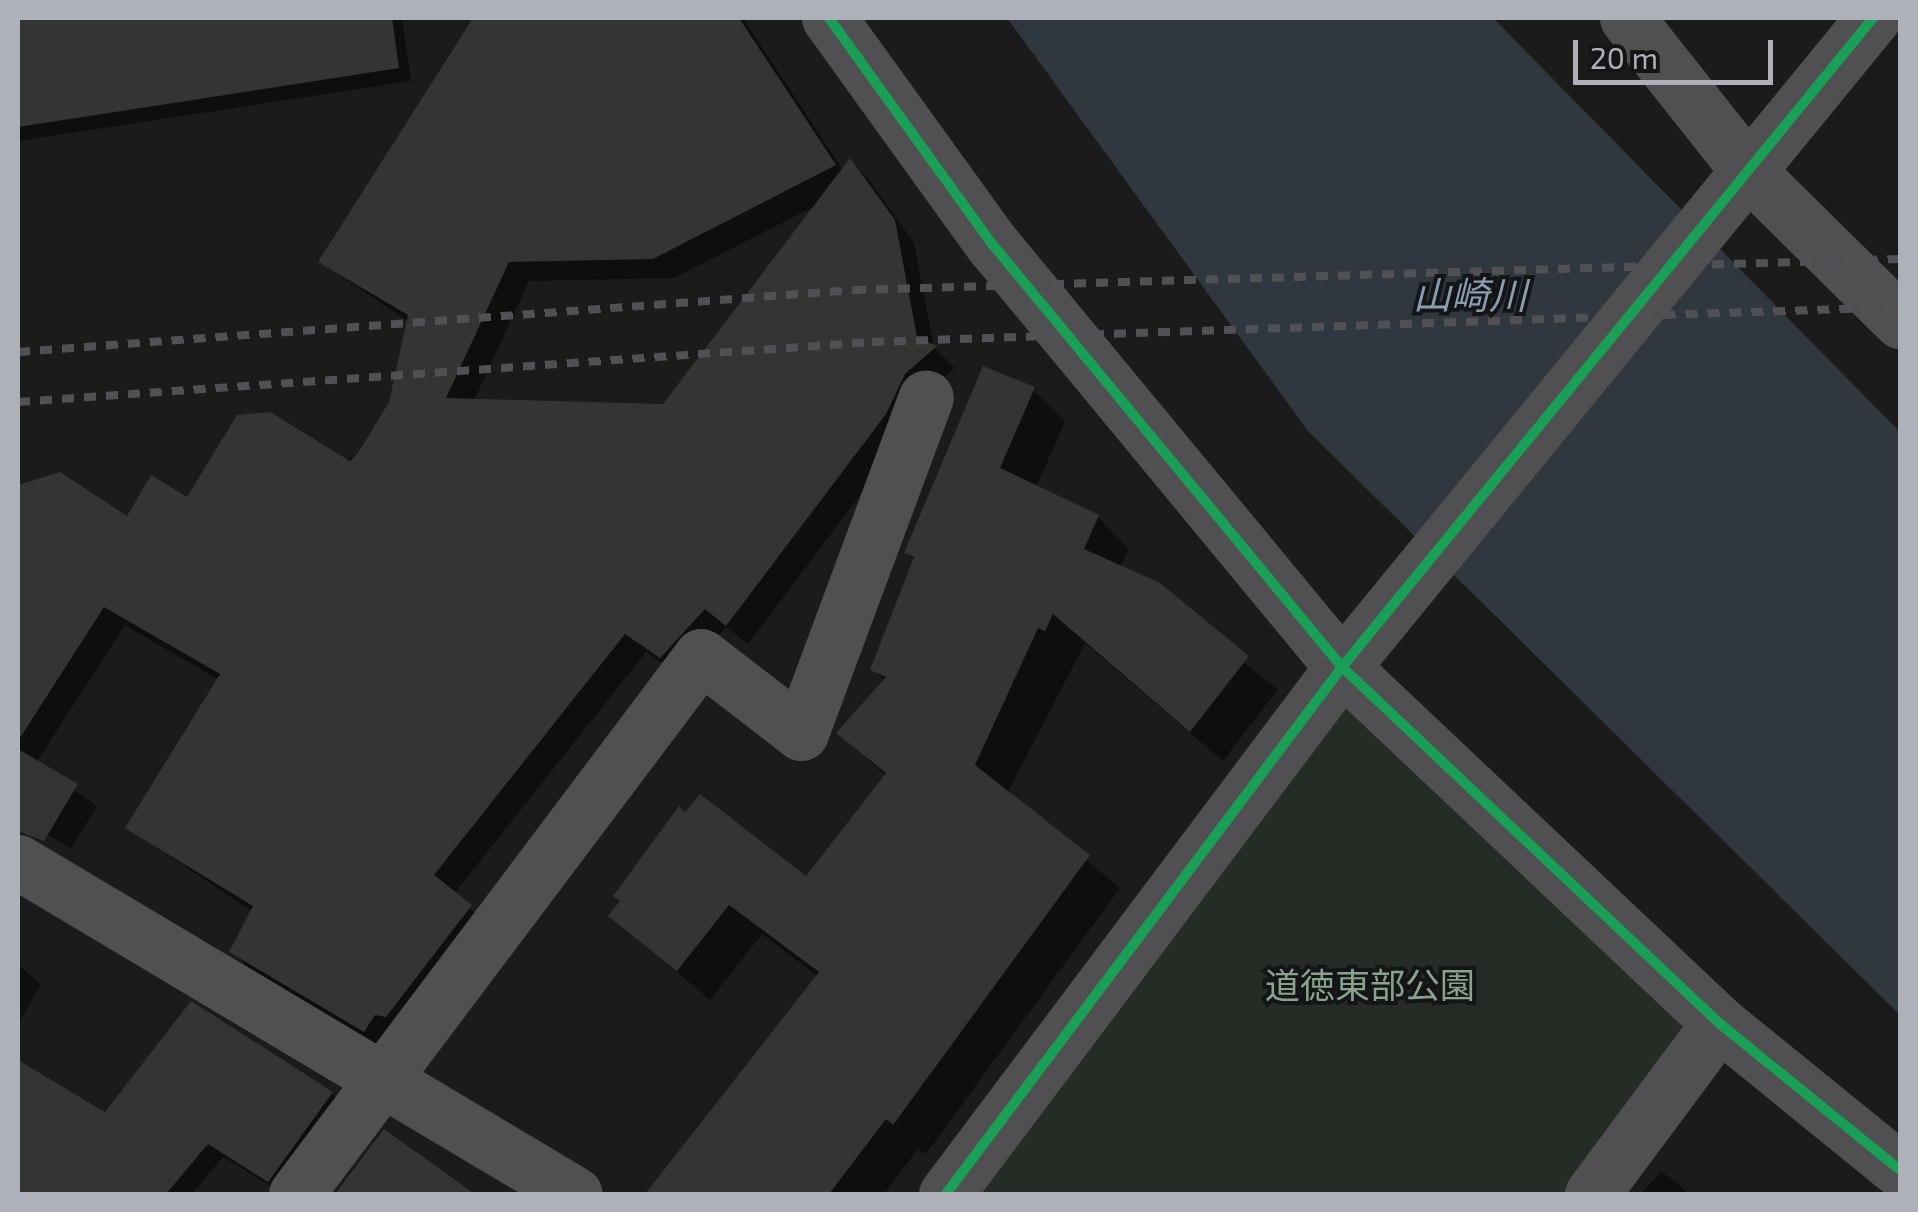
<!DOCTYPE html>
<meta charset="utf-8">
<style>
body{margin:0}
#map{position:relative;width:1918px;height:1212px;overflow:hidden;background:#1b1b1b;font-family:"Exo 2","Noto Sans JP",sans-serif}
div>[style]{position:absolute}
.green>*{inset:0;background:#252b25}
.water>*{inset:0;background:#31373e}
.shadow>*{inset:0;background:#0007}
.building>*{inset:0;background:#343435}
.minor>*{height:55px;margin:-27.5px;padding:0 27.5px;transform-origin:27.5px;border-radius:27.5px;background:#505053}
.rail>*{height:8px;margin-top:-4px;transform-origin:0;background:repeating-linear-gradient(90deg,#505154 0 12px,transparent 0 22px)}
.cycleway>*{height:10px;margin:-5px;padding:0 5px;transform-origin:5px;border-radius:5px;background:#1a9f57}
span{translate:-50% -50%;white-space:nowrap;text-align:center;line-height:1.15;-webkit-text-stroke:8px #151517;paint-order:stroke}
.park-label{font-size:35px;color:#87a389}
.water-label{font-size:38px;color:#889eb1;font-style:italic}
.frame{position:absolute;inset:0;border:20px solid #aeb1ba;pointer-events:none}
.scale{position:absolute;left:1573px;top:40px;width:200px;height:45px;box-sizing:border-box;border:5px solid #aeb1ba;border-top:0;padding-left:12px;font-size:30px;line-height:35px;white-space:nowrap;color:#aeb1ba;-webkit-text-stroke:8px #151517;paint-order:stroke}
</style>
<div id="map">
<div class="green">
<div style="clip-path:polygon(1342px 667px,1719px 1023px,1592px 1194px,946px 1194px)"></div>
</div>
<div class="water">
<div style="clip-path:polygon(1007px 18px,1493px 18px,1900px 432px,1900px 1015px,1308px 431px)"></div>
</div>
<div class="shadow">
<div style="clip-path:polygon(18px 18px,402px 18px,411px 81px,18px 141px)"></div>
<div style="clip-path:polygon(evenodd,474px 18px,743px 18px,843px 170px,850px 161px,870px 181px,914px 243px,934px 347px,955px 368px,925px 394px,906px 434px,748px 644px,726px 627px,681px 677px,646px 652px,454px 894px,490px 927px,384px 1050px,252px 971px,232px 951px,253px 912px,128px 828px,219px 680px,125px 625px,36px 763px,97px 806px,71px 849px,18px 817px,18px 483px,127px 519px,360px 455px,391px 403px,409px 322px,321px 262px,474px 18px,817px 205px,664px 407px,474px 401px,529px 281px,674px 278px,817px 205px)"></div>
<div style="clip-path:polygon(1033px 390px,1065px 421px,1036px 488px,1098px 517px,1129px 549px,1120px 568px,1278px 689px,1223px 761px,1085px 643px,1007px 794px,1120px 888px,926px 1154px,918px 1149px,884px 1194px,678px 1194px,662px 1178px,819px 977px,762px 934px,710px 1000px,611px 915px,806px 880px,886px 776px,840px 733px,886px 682px,873px 669px,915px 560px,907px 552px)"></div>
<div style="clip-path:polygon(18px 964px,41px 985px,18px 1024px)"></div>
<div style="clip-path:polygon(191px 1005px,344px 1102px,284px 1194px,223px 1157px,192px 1194px,18px 1194px,18px 1063px,106px 1115px)"></div>
<div style="clip-path:polygon(385px 1132px,471px 1194px,337px 1194px)"></div>
<div style="clip-path:polygon(1661px 1171px,1690px 1194px,1641px 1194px)"></div>
</div>
<div class="building">
<div style="clip-path:polygon(18px 18px,392px 18px,399px 68px,18px 127px)"></div>
<div style="clip-path:polygon(473px 18px,739px 18px,836px 165px,653px 259px,509px 262px,446px 398px,663px 404px,850px 158px,895px 220px,917px 337px,937px 346px,905px 374px,886px 414px,726px 626px,705px 609px,660px 658px,625px 634px,434px 875px,472px 905px,386px 1017px,375px 1015px,364px 1032px,229px 952px,253px 906px,125px 828px,220px 674px,104px 607px,18px 741px,18px 485px,60px 472px,127px 516px,151px 475px,187px 497px,237px 415px,270px 412px,350px 461px,358px 453px,389px 402px,408px 315px,318px 262px)"></div>
<div style="clip-path:polygon(983px 366px,1035px 387px,1000px 468px,1099px 515px,1084px 549px,1160px 583px,1249px 656px,1190px 732px,1053px 614px,1045px 631px,1038px 628px,975px 765px,1090px 855px,893px 1125px,886px 1119px,829px 1194px,645px 1194px,819px 972px,729px 905px,677px 971px,608px 916px,620px 901px,613px 896px,679px 806px,685px 812px,700px 794px,806px 876px,886px 773px,836px 733px,886px 677px,870px 670px,914px 557px,904px 553px)"></div>
<div style="clip-path:polygon(18px 749px,78px 784px,44px 841px,18px 831px)"></div>
<div style="clip-path:polygon(191px 1001px,333px 1092px,268px 1182px,208px 1144px,166px 1194px,18px 1194px,18px 1060px,105px 1112px)"></div>
<div style="clip-path:polygon(384px 1129px,475px 1194px,335px 1194px)"></div>
</div>
<div class="minor">
<div style="left:829px;top:18px;width:280px;rotate:54.2deg"></div>
<div style="left:993px;top:245px;width:548px;rotate:50.41deg"></div>
<div style="left:1342px;top:667px;width:519px;rotate:43.36deg"></div>
<div style="left:1719px;top:1023px;width:233px;rotate:39.1deg"></div>
<div style="left:1627px;top:18px;width:198px;rotate:51.6deg"></div>
<div style="left:1750px;top:173px;width:211px;rotate:44.6deg"></div>
<div style="left:18px;top:862px;width:648px;rotate:30.8deg"></div>
<div style="left:296px;top:1194px;width:673px;rotate:-53.03deg"></div>
<div style="left:701px;top:656px;width:126px;rotate:37.6deg"></div>
<div style="left:801px;top:733px;width:358px;rotate:-69.6deg"></div>
<div style="left:946px;top:1194px;width:659px;rotate:-53.08deg"></div>
<div style="left:1342px;top:667px;width:839px;rotate:-50.71deg"></div>
<div style="left:1592px;top:1194px;width:213px;rotate:-53.4deg"></div>
</div>
<div class="rail">
<div style="left:18px;top:352px;width:838px;rotate:-4.24deg"></div>
<div style="left:854px;top:290px;width:1046px;rotate:-1.7deg"></div>
<div style="left:18px;top:402px;width:856px;rotate:-4.02deg"></div>
<div style="left:872px;top:342px;width:1029px;rotate:-1.95deg"></div>
</div>
<div class="cycleway">
<div style="left:829px;top:18px;width:280px;rotate:54.2deg"></div>
<div style="left:993px;top:245px;width:548px;rotate:50.41deg"></div>
<div style="left:1342px;top:667px;width:519px;rotate:43.36deg"></div>
<div style="left:1719px;top:1023px;width:233px;rotate:39.1deg"></div>
<div style="left:946px;top:1194px;width:659px;rotate:-53.08deg"></div>
<div style="left:1342px;top:667px;width:839px;rotate:-50.71deg"></div>
</div>
<div class="park-label">
<span style="left:1370px;top:984px">道徳東部公園</span>
</div>
<div class="water-label">
<span style="left:1470px;top:295px">山崎川</span>
</div>
<div class="frame"></div>
<div class="scale">20 m</div>
</div>
